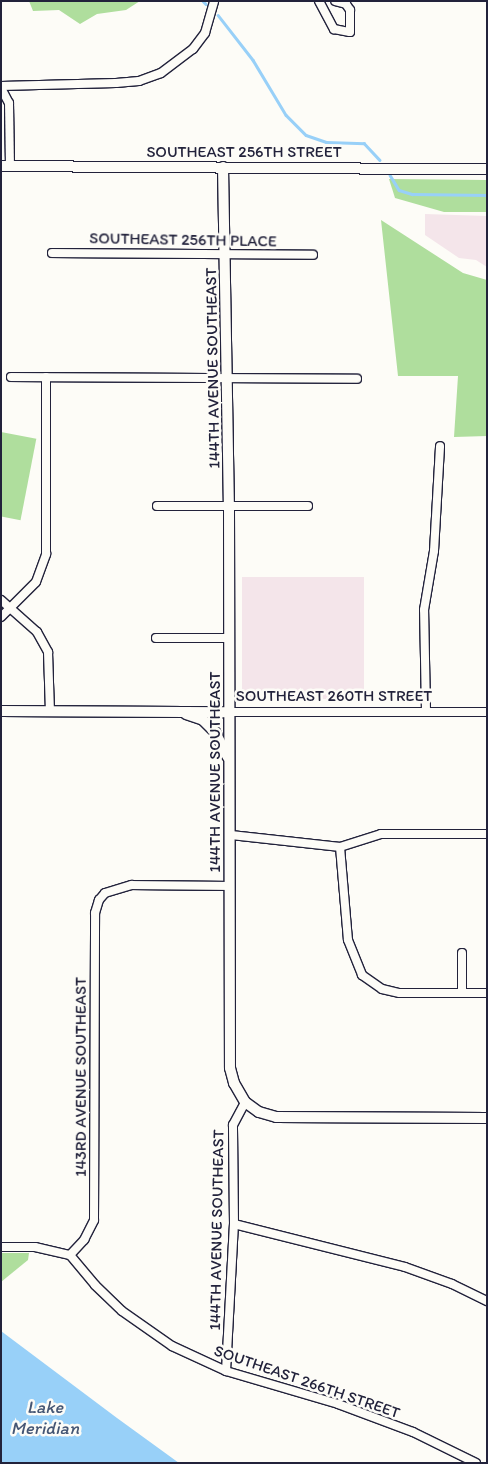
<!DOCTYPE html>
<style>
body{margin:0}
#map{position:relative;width:488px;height:1464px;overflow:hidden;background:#fdfcf7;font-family:Itim,sans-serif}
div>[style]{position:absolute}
.built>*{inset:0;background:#f4e5ea;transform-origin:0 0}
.green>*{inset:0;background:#afde9d;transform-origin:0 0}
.water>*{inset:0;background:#98d0f8}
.stream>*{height:2.5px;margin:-1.25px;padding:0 1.25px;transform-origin:1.25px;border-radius:1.25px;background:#98d0f8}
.roads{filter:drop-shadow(1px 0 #22223b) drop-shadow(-1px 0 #22223b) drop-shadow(0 1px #22223b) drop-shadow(0 -1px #22223b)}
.street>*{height:8px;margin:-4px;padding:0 4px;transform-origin:4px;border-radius:4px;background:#fdfcf7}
.secondary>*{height:10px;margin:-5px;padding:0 5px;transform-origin:5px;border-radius:5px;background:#fdfcf7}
span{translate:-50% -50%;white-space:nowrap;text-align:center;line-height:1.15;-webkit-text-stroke:5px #fdfcf7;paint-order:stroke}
.street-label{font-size:16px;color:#22223b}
.water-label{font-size:18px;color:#455674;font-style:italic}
.frame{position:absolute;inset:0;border:2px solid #22223b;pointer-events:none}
</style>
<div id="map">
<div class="built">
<div style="clip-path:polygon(425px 214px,487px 216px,487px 267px,476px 260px,459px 258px,425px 235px)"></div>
<div style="left:242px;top:577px;width:122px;height:122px"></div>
</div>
<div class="green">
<div style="clip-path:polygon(29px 1px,140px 1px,126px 10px,97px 14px,80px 24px,59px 10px,33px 11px)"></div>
<div style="clip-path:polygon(389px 179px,487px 180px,487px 212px,444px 212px,395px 198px)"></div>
<div style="clip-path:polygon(381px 220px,463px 273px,487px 280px,487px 436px,454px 437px,458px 376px,398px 376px)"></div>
<div style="left:1px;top:432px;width:36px;height:83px;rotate:11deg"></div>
<div style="clip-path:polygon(1px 1253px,29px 1253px,28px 1260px,1px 1282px)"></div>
</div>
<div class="water">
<div style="clip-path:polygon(1px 1331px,117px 1418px,179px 1463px,1px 1463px)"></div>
</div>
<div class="stream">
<div style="left:203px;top:1px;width:4px;rotate:45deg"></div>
<div style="left:218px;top:15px;width:57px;rotate:52.1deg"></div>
<div style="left:253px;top:60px;width:64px;rotate:59deg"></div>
<div style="left:286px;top:115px;width:28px;rotate:45deg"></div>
<div style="left:306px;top:135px;width:21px;rotate:19deg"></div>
<div style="left:326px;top:142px;width:38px;rotate:2deg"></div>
<div style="left:364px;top:143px;width:23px;rotate:47deg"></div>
<div style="left:390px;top:175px;width:17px;rotate:59deg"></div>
<div style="left:399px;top:190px;width:14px;rotate:17deg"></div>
<div style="left:412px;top:194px;width:75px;rotate:0.8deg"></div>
</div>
<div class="roads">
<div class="street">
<div style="left:319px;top:1px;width:32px;rotate:62deg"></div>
<div style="left:334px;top:29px;width:16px;rotate:11deg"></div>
<div style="left:350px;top:32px;width:22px;rotate:-90deg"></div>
<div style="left:350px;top:10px;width:7px;rotate:-124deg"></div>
<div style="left:346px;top:4px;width:11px;rotate:-165deg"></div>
<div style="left:1px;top:86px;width:115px;rotate:-1.5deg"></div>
<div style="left:116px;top:83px;width:23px;rotate:-5deg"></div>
<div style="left:139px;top:81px;width:23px;rotate:-20deg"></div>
<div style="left:161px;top:73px;width:40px;rotate:-37deg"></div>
<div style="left:193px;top:49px;width:20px;rotate:-53deg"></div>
<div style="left:205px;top:33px;width:33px;rotate:-74deg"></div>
<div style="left:1px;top:88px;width:17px;rotate:62deg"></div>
<div style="left:9px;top:103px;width:63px;rotate:89.1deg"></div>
<div style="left:52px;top:253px;width:261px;rotate:0.4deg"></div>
<div style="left:11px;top:377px;width:346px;rotate:0.3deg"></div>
<div style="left:157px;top:506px;width:151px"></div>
<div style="left:1px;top:600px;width:48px;rotate:41.6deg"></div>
<div style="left:37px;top:632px;width:23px;rotate:61deg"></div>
<div style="left:48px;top:652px;width:59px;rotate:88.1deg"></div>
<div style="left:1px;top:617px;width:49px;rotate:-45deg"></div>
<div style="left:36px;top:582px;width:30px;rotate:-70deg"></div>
<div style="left:46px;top:554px;width:177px;rotate:-90deg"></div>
<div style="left:156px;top:638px;width:74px"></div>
<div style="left:426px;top:711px;width:101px;rotate:-91.1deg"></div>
<div style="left:424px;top:610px;width:60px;rotate:-80.4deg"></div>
<div style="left:434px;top:551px;width:105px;rotate:-86.7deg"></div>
<div style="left:230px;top:712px;width:257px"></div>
<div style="left:231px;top:835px;width:110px;rotate:6.3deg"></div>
<div style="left:340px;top:847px;width:43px;rotate:-17.6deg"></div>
<div style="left:381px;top:834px;width:106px"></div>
<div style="left:340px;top:847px;width:93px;rotate:85.1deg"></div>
<div style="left:348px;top:940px;width:38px;rotate:68deg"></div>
<div style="left:362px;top:975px;width:24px;rotate:35deg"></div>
<div style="left:382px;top:989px;width:18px;rotate:13deg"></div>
<div style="left:400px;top:993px;width:87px"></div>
<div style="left:462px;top:953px;width:39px;rotate:90deg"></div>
<div style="left:234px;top:1224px;width:176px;rotate:14.1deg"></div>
<div style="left:405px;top:1267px;width:50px;rotate:19.9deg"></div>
<div style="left:452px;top:1284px;width:39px;rotate:26deg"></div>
<div style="left:1px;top:1247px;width:34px"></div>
<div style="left:35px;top:1247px;width:36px;rotate:13deg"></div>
<div style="left:70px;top:1255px;width:21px;rotate:-47deg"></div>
<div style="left:84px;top:1240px;width:22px;rotate:-63deg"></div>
<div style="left:94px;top:1220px;width:307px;rotate:-89.8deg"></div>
<div style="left:95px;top:913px;width:14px;rotate:-73deg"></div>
<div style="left:99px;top:900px;width:9px;rotate:-49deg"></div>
<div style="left:105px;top:893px;width:28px;rotate:-17deg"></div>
<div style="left:132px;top:885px;width:97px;rotate:0.6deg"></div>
<div style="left:70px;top:1255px;width:39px;rotate:50deg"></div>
<div style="left:95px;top:1285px;width:37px;rotate:44deg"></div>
<div style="left:122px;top:1311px;width:61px;rotate:35deg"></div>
<div style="left:172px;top:1346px;width:60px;rotate:24.8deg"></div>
<div style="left:226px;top:1371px;width:117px;rotate:16.4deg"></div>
<div style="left:338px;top:1404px;width:80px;rotate:20.5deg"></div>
<div style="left:413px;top:1432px;width:70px;rotate:26.2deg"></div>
<div style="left:226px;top:1371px;width:147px;rotate:-86.9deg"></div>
<div style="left:234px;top:1224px;width:99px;rotate:-90.6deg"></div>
<div style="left:233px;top:1125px;width:26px;rotate:-62deg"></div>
</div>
<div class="secondary">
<div style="left:1px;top:166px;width:486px;rotate:0.4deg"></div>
<div style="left:223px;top:167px;width:339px;rotate:89deg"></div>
<div style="left:229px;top:506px;width:562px;rotate:89.9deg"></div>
<div style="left:230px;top:1068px;width:16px;rotate:75deg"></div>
<div style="left:234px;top:1083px;width:22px;rotate:60deg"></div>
<div style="left:245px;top:1102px;width:17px;rotate:36deg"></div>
<div style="left:259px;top:1112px;width:18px;rotate:16deg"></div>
<div style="left:276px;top:1117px;width:211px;rotate:0.3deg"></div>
<div style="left:1px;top:711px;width:229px;rotate:0.3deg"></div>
<div style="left:186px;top:714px;width:18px;rotate:19deg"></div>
<div style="left:203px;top:720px;width:17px;rotate:45deg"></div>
<div style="left:215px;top:732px;width:28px;rotate:63deg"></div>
</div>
</div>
<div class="street-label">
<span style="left:244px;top:152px">SOUTHEAST 256TH STREET</span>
<span style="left:183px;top:240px;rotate:1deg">SOUTHEAST 256TH PLACE</span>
<span style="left:213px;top:368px;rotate:-91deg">144TH AVENUE SOUTHEAST</span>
<span style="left:334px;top:696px">SOUTHEAST 260TH STREET</span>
<span style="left:215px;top:772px;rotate:-90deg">144TH AVENUE SOUTHEAST</span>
<span style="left:81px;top:1077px;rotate:-90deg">143RD AVENUE SOUTHEAST</span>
<span style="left:217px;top:1230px;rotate:-89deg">144TH AVENUE SOUTHEAST</span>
<span style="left:307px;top:1382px;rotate:19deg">SOUTHEAST 266TH STREET</span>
</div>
<div class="water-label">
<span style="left:45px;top:1418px">Lake<br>Meridian</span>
</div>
<div class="frame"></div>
</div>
